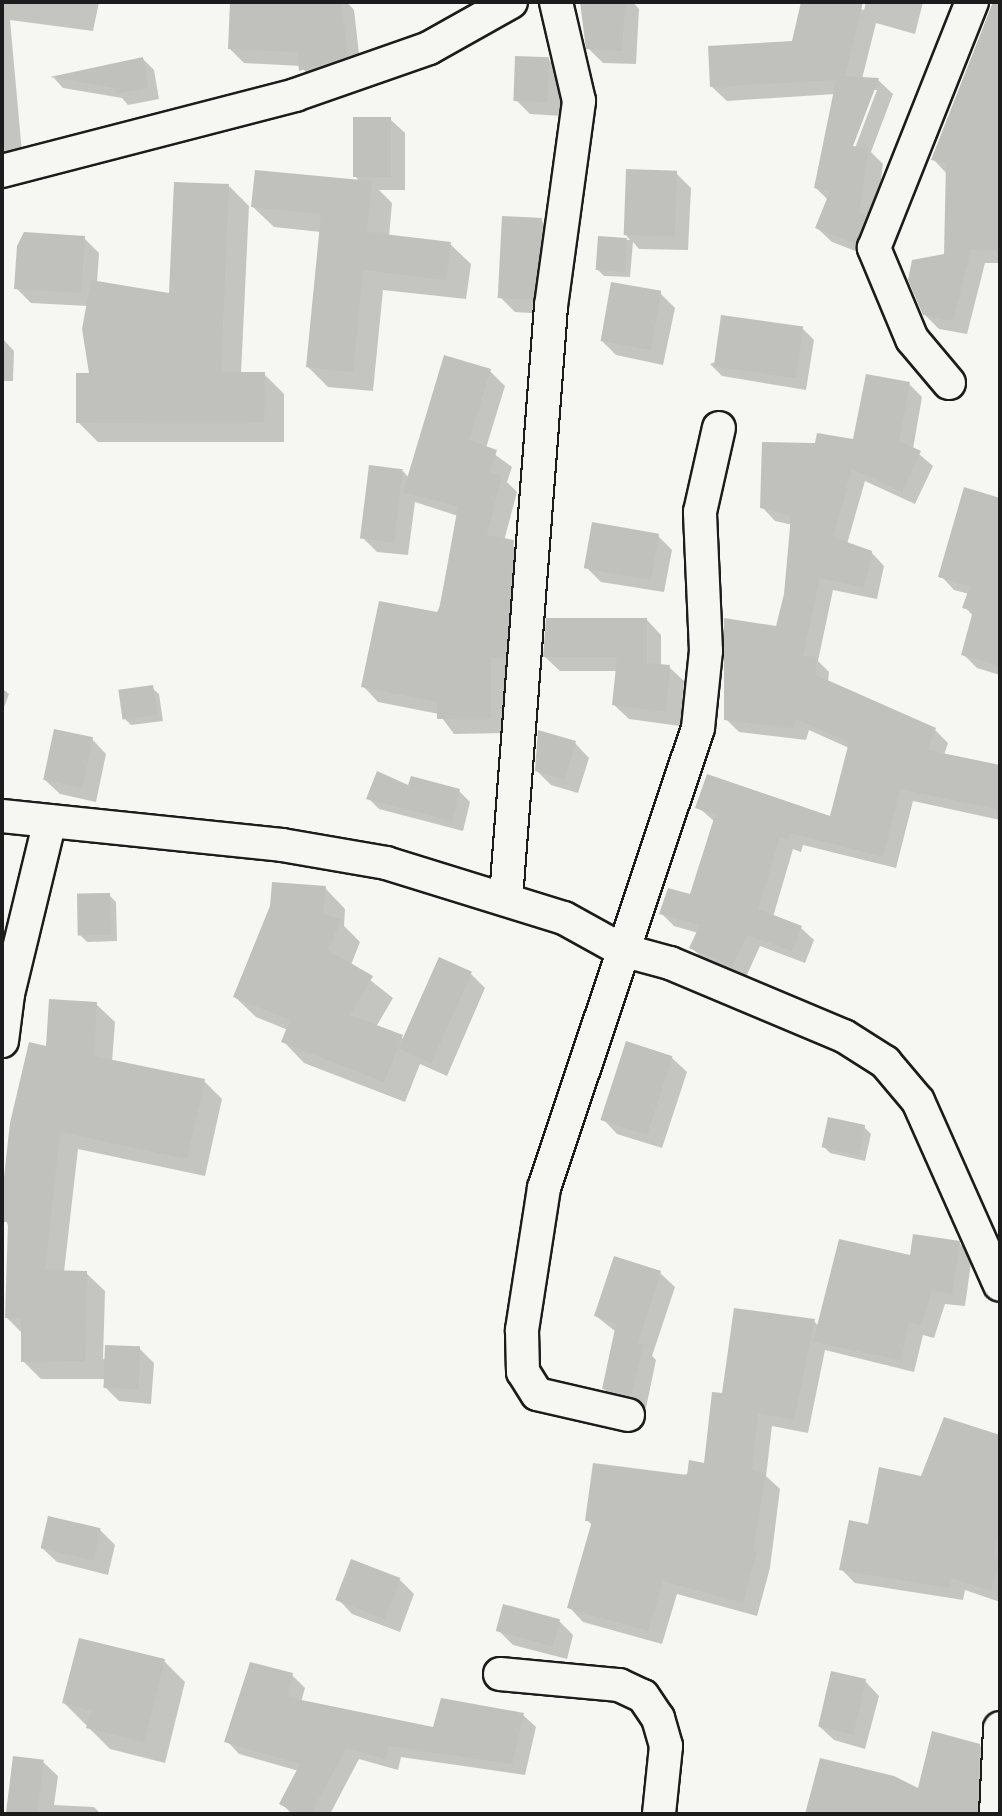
<!DOCTYPE html>
<style>
body{margin:0}
#map{position:relative;width:1002px;height:1816px;overflow:hidden;background:#f6f6f2;font-family:Delius,sans-serif}
div>[style]{position:absolute}
.shadow>*{inset:0;background:#0003}
.building>*{inset:0;background:#c0c0bd;transform-origin:0 0}
.roads{filter:drop-shadow(2px 0 #1c1c1c) drop-shadow(-2px 0 #1c1c1c) drop-shadow(0 2px #1c1c1c) drop-shadow(0 -2px #1c1c1c)}
.street>*{height:32px;margin:-16px;padding:0 16px;transform-origin:16px;border-radius:16px;background:#f6f6f2}
span{translate:-50% -50%;white-space:nowrap;text-align:center;line-height:1.15;-webkit-text-stroke:6px #f6f6f2;paint-order:stroke}
.frame{position:absolute;inset:0;border:4px solid #1c1c1c;pointer-events:none}
</style>
<div id="map">
<div class="shadow">
<div style="clip-path:polygon(2px 2px,99px 2px,93px 31px,10px 20px,23px 164px,2px 169px)"></div>
<div style="clip-path:polygon(293px 2px,347px 2px,354px 10px,361px 71px,316px 85px,301px 66px,244px 63px,230px 49px)"></div>
<div style="clip-path:polygon(446px 2px,501px 2px,501px 3px,449px 4px)"></div>
<div style="clip-path:polygon(582px 2px,633px 2px,639px 9px,636px 64px,603px 63px,588px 48px)"></div>
<div style="clip-path:polygon(evenodd,804px 2px,841px 2px,864px 10px,866px 2px,923px 2px,915px 34px,876px 23px,862px 79px,878px 80px,893px 94px,871px 152px,883px 164px,871px 257px,832px 242px,817px 228px,828px 200px,816px 188px,835px 94px,727px 101px,712px 87px,793px 43px,804px 2px,872px 90px,877px 90px,852px 156px,848px 154px,872px 90px)"></div>
<div style="clip-path:polygon(996px 2px,1000px 2px,1000px 263px,985px 263px,967px 334px,939px 329px,924px 314px,946px 256px,947px 174px,933px 159px)"></div>
<div style="clip-path:polygon(143px 59px,154px 70px,159px 99px,128px 105px,122px 98px,63px 88px,54px 78px)"></div>
<div style="clip-path:polygon(548px 59px,563px 74px,562px 116px,530px 114px,516px 100px)"></div>
<div style="clip-path:polygon(390px 119px,405px 133px,405px 190px,379px 190px,392px 203px,389px 237px,450px 244px,471px 264px,466px 299px,383px 290px,373px 391px,328px 387px,308px 367px,321px 232px,274px 227px,253px 207px,360px 182px,355px 176px)"></div>
<div style="clip-path:polygon(676px 173px,691px 188px,688px 250px,639px 249px,633px 242px,630px 277px,604px 276px,597px 269px,600px 238px,630px 240px,625px 234px)"></div>
<div style="clip-path:polygon(229px 186px,249px 206px,241px 374px,264px 374px,284px 394px,284px 442px,98px 442px,78px 422px,92px 375px,88px 306px,31px 303px,16px 288px,84px 238px,99px 253px,97px 283px,171px 296px)"></div>
<div style="clip-path:polygon(541px 220px,556px 235px,547px 314px,515px 312px,500px 297px)"></div>
<div style="clip-path:polygon(660px 293px,675px 308px,663px 365px,616px 355px,601px 340px)"></div>
<div style="clip-path:polygon(802px 328px,814px 340px,806px 390px,722px 376px,710px 364px)"></div>
<div style="clip-path:polygon(2px 338px,14px 351px,13px 381px,2px 381px)"></div>
<div style="clip-path:polygon(490px 371px,505px 386px,486px 448px,512px 467px,507px 482px,517px 492px,504px 541px,529px 558px,520px 672px,506px 672px,506px 733px,454px 734px,439px 714px,378px 702px,363px 686px,438px 614px,458px 516px,415px 502px,408px 555px,377px 552px,362px 537px,403px 471px,409px 478px)"></div>
<div style="clip-path:polygon(909px 384px,922px 397px,913px 449px,933px 466px,915px 504px,865px 481px,847px 544px,871px 552px,884px 566px,877px 599px,833px 590px,818px 661px,829px 672px,828px 682px,935px 730px,948px 743px,944px 755px,1000px 767px,1000px 820px,913px 801px,896px 868px,803px 845px,801px 852px,793px 849px,773px 917px,801px 928px,814px 940px,805px 963px,760px 946px,745px 979px,705px 961px,692px 948px,698px 933px,674px 926px,661px 913px,691px 897px,715px 822px,698px 807px,831px 819px,849px 748px,809px 730px,806px 740px,739px 732px,726px 719px,778px 628px,786px 594px,793px 525px,775px 521px,762px 507px,817px 445px,854px 441px)"></div>
<div style="clip-path:polygon(1000px 500px,1000px 675px,977px 668px,964px 655px,974px 617px,965px 607px,969px 594px,954px 590px,941px 576px)"></div>
<div style="clip-path:polygon(658px 536px,672px 550px,664px 592px,601px 582px,586px 567px)"></div>
<div style="clip-path:polygon(647px 620px,661px 635px,661px 666px,669px 667px,684px 681px,680px 726px,629px 719px,614px 705px,617px 671px,560px 671px,545px 657px)"></div>
<div style="clip-path:polygon(2px 688px,9px 694px,2px 713px)"></div>
<div style="clip-path:polygon(152px 688px,159px 694px,163px 721px,131px 725px,124px 718px)"></div>
<div style="clip-path:polygon(92px 739px,106px 754px,96px 802px,60px 794px,45px 780px)"></div>
<div style="clip-path:polygon(575px 743px,589px 758px,578px 793px,551px 785px,537px 771px)"></div>
<div style="clip-path:polygon(410px 787px,459px 791px,470px 802px,463px 831px,379px 809px,368px 798px)"></div>
<div style="clip-path:polygon(325px 888px,345px 909px,344px 926px,360px 942px,351px 965px,393px 998px,376px 1027px,404px 1039px,471px 974px,485px 988px,447px 1076px,420px 1064px,405px 1102px,304px 1063px,284px 1042px,288px 1030px,256px 1017px,235px 997px)"></div>
<div style="clip-path:polygon(109px 895px,116px 902px,117px 941px,87px 942px,80px 935px)"></div>
<div style="clip-path:polygon(2px 931px,17px 944px,2px 997px)"></div>
<div style="clip-path:polygon(96px 1004px,115px 1022px,112px 1062px,204px 1081px,222px 1099px,205px 1176px,78px 1149px,64px 1272px,86px 1273px,105px 1291px,103px 1359px,139px 1348px,154px 1363px,151px 1404px,119px 1401px,105px 1387px,105px 1379px,41px 1379px,23px 1361px,23px 1334px,7px 1318px,10px 1230px,2px 1212px,48px 1048px)"></div>
<div style="clip-path:polygon(672px 1058px,687px 1072px,662px 1148px,617px 1134px,603px 1119px)"></div>
<div style="clip-path:polygon(864px 1127px,871px 1134px,865px 1161px,830px 1153px,823px 1146px)"></div>
<div style="clip-path:polygon(959px 1243px,972px 1256px,965px 1306px,945px 1304px,934px 1338px,923px 1335px,914px 1372px,825px 1350px,808px 1433px,772px 1426px,766px 1476px,780px 1489px,770px 1568px,757px 1616px,677px 1594px,662px 1644px,583px 1622px,569px 1607px,593px 1526px,587px 1520px,706px 1465px,723px 1395px,814px 1321px,819px 1327px,911px 1257px)"></div>
<div style="clip-path:polygon(660px 1273px,675px 1287px,652px 1356px,656px 1360px,646px 1408px,618px 1403px,604px 1389px,616px 1332px,596px 1316px)"></div>
<div style="clip-path:polygon(1000px 1437px,1000px 1602px,965px 1590px,963px 1600px,855px 1583px,841px 1569px,870px 1526px,922px 1478px)"></div>
<div style="clip-path:polygon(100px 1530px,115px 1545px,108px 1575px,57px 1562px,42px 1548px)"></div>
<div style="clip-path:polygon(400px 1580px,414px 1594px,400px 1632px,352px 1614px,338px 1599px)"></div>
<div style="clip-path:polygon(559px 1621px,573px 1635px,567px 1659px,513px 1645px,498px 1630px)"></div>
<div style="clip-path:polygon(164px 1661px,185px 1682px,165px 1763px,110px 1749px,64px 1703px)"></div>
<div style="clip-path:polygon(292px 1675px,305px 1688px,301px 1702px,434px 1730px,523px 1715px,536px 1727px,525px 1775px,401px 1757px,398px 1770px,359px 1759px,330px 1814px,292px 1814px,282px 1804px,299px 1771px,239px 1754px,227px 1741px)"></div>
<div style="clip-path:polygon(865px 1681px,879px 1696px,865px 1749px,834px 1740px,819px 1726px)"></div>
<div style="clip-path:polygon(979px 1745px,992px 1758px,990px 1814px,824px 1814px,919px 1791px)"></div>
<div style="clip-path:polygon(43px 1762px,58px 1776px,54px 1805px,94px 1807px,101px 1814px,7px 1814px)"></div>
</div>
<div class="building">
<div style="clip-path:polygon(230px 2px,341px 2px,348px 56px,299px 71px,297px 52px,228px 49px)"></div>
<div style="clip-path:polygon(580px 2px,625px 2px,622px 51px,586px 49px)"></div>
<div style="clip-path:polygon(801px 2px,863px 2px,845px 76px,879px 78px,853px 146px,869px 148px,859px 213px,866px 216px,856px 244px,815px 228px,830px 191px,814px 188px,836px 80px,710px 87px,708px 46px,792px 41px)"></div>
<div style="clip-path:polygon(993px 2px,1000px 2px,1000px 251px,971px 249px,953px 321px,923px 315px,908px 280px,912px 260px,944px 254px,946px 163px,931px 160px)"></div>
<div style="left:515px;top:56px;width:34px;height:45px;rotate:2deg"></div>
<div style="clip-path:polygon(143px 57px,148px 88px,115px 94px,114px 88px,50px 77px)"></div>
<div style="left:353px;top:117px;width:38px;height:60px"></div>
<div style="left:626px;top:169px;width:51px;height:66px;rotate:2deg"></div>
<div style="clip-path:polygon(255px 170px,372px 181px,367px 232px,451px 242px,446px 280px,363px 270px,353px 372px,306px 367px,321px 214px,251px 207px)"></div>
<div style="clip-path:polygon(174px 182px,229px 184px,221px 372px,265px 372px,264px 422px,76px 423px,76px 373px,89px 373px,82px 329px,91px 280px,169px 293px)"></div>
<div style="left:502px;top:216px;width:40px;height:82px;rotate:3deg"></div>
<div style="clip-path:polygon(24px 232px,85px 236px,81px 293px,14px 289px,17px 246px)"></div>
<div style="left:598px;top:236px;width:29px;height:34px;rotate:4deg"></div>
<div style="left:611px;top:282px;width:51px;height:60px;rotate:10deg"></div>
<div style="left:721px;top:315px;width:83px;height:52px;rotate:8deg"></div>
<div style="clip-path:polygon(444px 355px,491px 369px,469px 440px,497px 450px,490px 472px,502px 475px,487px 535px,514px 540px,505px 658px,491px 658px,491px 718px,437px 719px,437px 702px,361px 687px,379px 601px,437px 612px,440px 606px,458px 506px,403px 492px)"></div>
<div style="clip-path:polygon(866px 374px,910px 382px,899px 441px,921px 451px,902px 492px,852px 469px,833px 537px,872px 551px,864px 587px,820px 578px,803px 656px,816px 657px,816px 675px,936px 728px,928px 750px,1000px 765px,1000px 810px,900px 789px,883px 857px,791px 833px,788px 840px,780px 837px,758px 909px,802px 926px,792px 951px,747px 935px,732px 967px,689px 948px,700px 925px,659px 914px,668px 888px,690px 894px,715px 815px,695px 808px,707px 774px,830px 816px,849px 742px,796px 719px,793px 728px,724px 720px,724px 618px,776px 626px,784px 594px,791px 516px,760px 508px,762px 442px,815px 443px,817px 433px,853px 439px)"></div>
<div style="left:369px;top:465px;width:34px;height:74px;rotate:7deg"></div>
<div style="clip-path:polygon(964px 487px,1000px 498px,1000px 666px,961px 655px,973px 611px,962px 608px,970px 586px,938px 577px)"></div>
<div style="left:592px;top:522px;width:68px;height:47px;rotate:10deg"></div>
<div style="clip-path:polygon(546px 618px,647px 618px,647px 663px,670px 665px,666px 712px,612px 705px,617px 657px,543px 657px)"></div>
<div style="left:153px;top:685px;width:30px;height:35px;rotate:82deg"></div>
<div style="left:54px;top:729px;width:40px;height:52px;rotate:12deg"></div>
<div style="clip-path:polygon(538px 730px,576px 741px,564px 780px,535px 771px)"></div>
<div style="clip-path:polygon(377px 771px,408px 785px,411px 776px,460px 789px,452px 821px,366px 799px)"></div>
<div style="clip-path:polygon(272px 882px,326px 886px,323px 913px,341px 920px,328px 950px,373px 976px,350px 1015px,403px 1035px,384px 1082px,281px 1042px,290px 1020px,233px 997px,270px 906px)"></div>
<div style="left:110px;top:893px;width:42px;height:33px;rotate:89deg"></div>
<div style="left:439px;top:957px;width:36px;height:100px;rotate:24deg"></div>
<div style="clip-path:polygon(49px 999px,97px 1002px,94px 1056px,205px 1079px,187px 1159px,60px 1132px,45px 1270px,87px 1271px,85px 1361px,21px 1362px,21px 1319px,5px 1318px,8px 1222px,2px 1222px,2px 1195px,10px 1123px,29px 1042px,46px 1046px)"></div>
<div style="left:626px;top:1041px;width:49px;height:83px;rotate:18deg"></div>
<div style="left:828px;top:1117px;width:38px;height:31px;rotate:12deg"></div>
<div style="clip-path:polygon(913px 1234px,960px 1241px,952px 1294px,932px 1291px,921px 1326px,909px 1322px,901px 1360px,813px 1342px,839px 1239px,910px 1255px)"></div>
<div style="clip-path:polygon(614px 1256px,661px 1271px,638px 1343px,643px 1344px,632px 1394px,602px 1389px,616px 1324px,594px 1316px)"></div>
<div style="clip-path:polygon(734px 1308px,815px 1319px,794px 1420px,758px 1413px,752px 1471px,766px 1473px,753px 1551px,757px 1552px,743px 1603px,663px 1581px,648px 1631px,567px 1608px,592px 1521px,585px 1521px,593px 1463px,687px 1475px,689px 1460px,704px 1463px,712px 1392px,722px 1393px)"></div>
<div style="left:105px;top:1345px;width:35px;height:43px;rotate:2deg"></div>
<div style="clip-path:polygon(944px 1417px,1000px 1435px,1000px 1525px,994px 1554px,1000px 1562px,991px 1591px,952px 1578px,950px 1588px,839px 1570px,849px 1520px,868px 1524px,879px 1467px,921px 1476px)"></div>
<div style="left:48px;top:1516px;width:54px;height:33px;rotate:13deg"></div>
<div style="left:351px;top:1559px;width:53px;height:44px;rotate:21deg"></div>
<div style="left:503px;top:1604px;width:59px;height:28px;rotate:15deg"></div>
<div style="clip-path:polygon(79px 1638px,165px 1659px,144px 1742px,86px 1728px,91px 1711px,62px 1703px)"></div>
<div style="clip-path:polygon(250px 1662px,293px 1673px,287px 1697px,433px 1727px,441px 1698px,524px 1713px,512px 1764px,389px 1746px,385px 1759px,346px 1748px,311px 1814px,298px 1814px,279px 1804px,300px 1764px,224px 1742px)"></div>
<div style="left:831px;top:1671px;width:36px;height:57px;rotate:13deg"></div>
<div style="clip-path:polygon(932px 1731px,980px 1744px,977px 1814px,805px 1814px,820px 1758px,894px 1776px,918px 1788px)"></div>
<div style="left:13px;top:1756px;width:31px;height:59px;rotate:7deg"></div>
</div>
<div class="roads">
<div class="street">
<div style="left:2px;top:171px;width:303px;rotate:-14.5deg"></div>
<div style="left:295px;top:95px;width:142px;rotate:-19.3deg"></div>
<div style="left:429px;top:48px;width:94px;rotate:-29.3deg"></div>
<div style="left:949px;top:383px;width:57px;rotate:-130.1deg"></div>
<div style="left:912px;top:339px;width:99px;rotate:-112.7deg"></div>
<div style="left:874px;top:248px;width:265px;rotate:-68.3deg"></div>
<div style="left:2px;top:816px;width:281px;rotate:5.9deg"></div>
<div style="left:282px;top:845px;width:106px;rotate:9.8deg"></div>
<div style="left:386px;top:863px;width:186px;rotate:17.2deg"></div>
<div style="left:564px;top:918px;width:66px;rotate:28.9deg"></div>
<div style="left:622px;top:950px;width:50px;rotate:15.2deg"></div>
<div style="left:670px;top:963px;width:189px;rotate:22.8deg"></div>
<div style="left:844px;top:1036px;width:49px;rotate:32.4deg"></div>
<div style="left:885px;top:1062px;width:51px;rotate:49.8deg"></div>
<div style="left:918px;top:1101px;width:201px;rotate:66deg"></div>
<div style="left:506px;top:898px;width:594px;rotate:-85.65deg"></div>
<div style="left:551px;top:306px;width:207px;rotate:-82.2deg"></div>
<div style="left:579px;top:101px;width:102px;rotate:-103.1deg"></div>
<div style="left:2px;top:1041px;width:47px;rotate:-82.7deg"></div>
<div style="left:8px;top:994px;width:178px;rotate:-76.4deg"></div>
<div style="left:628px;top:1415px;width:93px;rotate:-167deg"></div>
<div style="left:537px;top:1394px;width:26px;rotate:-122deg"></div>
<div style="left:523px;top:1372px;width:42px;rotate:-91.4deg"></div>
<div style="left:522px;top:1330px;width:144px;rotate:-81.2deg"></div>
<div style="left:544px;top:1188px;width:485px;rotate:-71.5deg"></div>
<div style="left:698px;top:728px;width:77px;rotate:-84.1deg"></div>
<div style="left:706px;top:651px;width:139px;rotate:-92.5deg"></div>
<div style="left:700px;top:512px;width:86px;rotate:-77.3deg"></div>
<div style="left:500px;top:1674px;width:120px;rotate:5.3deg"></div>
<div style="left:619px;top:1685px;width:26px;rotate:25deg"></div>
<div style="left:643px;top:1696px;width:27px;rotate:56deg"></div>
<div style="left:658px;top:1718px;width:29px;rotate:74deg"></div>
<div style="left:666px;top:1746px;width:68px;rotate:95.9deg"></div>
<div style="left:996px;top:1814px;width:86px;rotate:-87.3deg"></div>
</div>
</div>
<div class="frame"></div>
</div>
